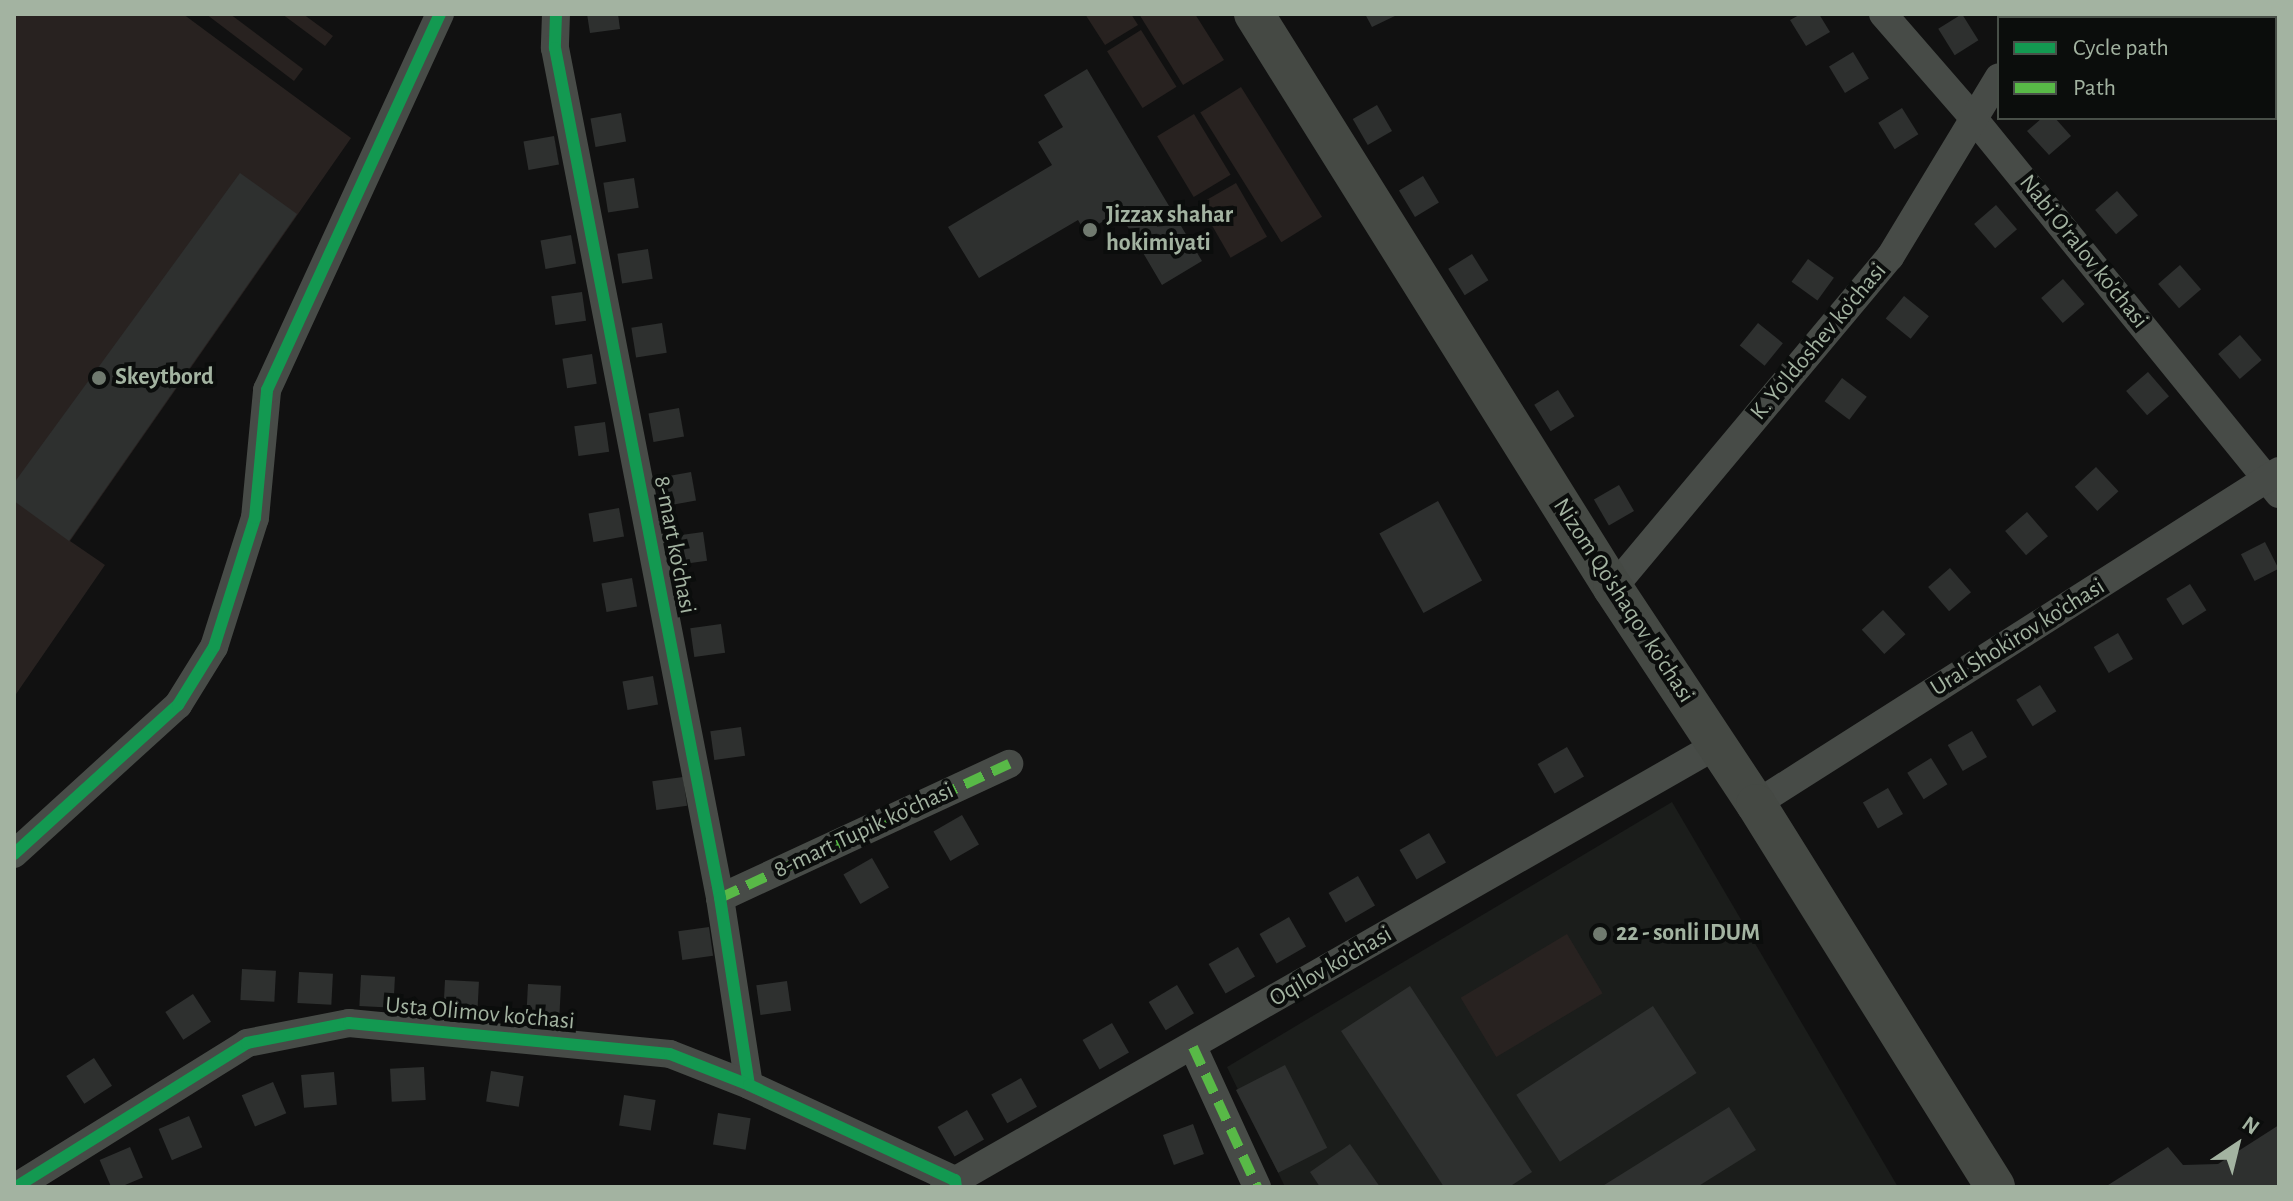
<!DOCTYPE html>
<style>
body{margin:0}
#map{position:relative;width:2293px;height:1201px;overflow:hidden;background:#111;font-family:"Alegreya Sans",sans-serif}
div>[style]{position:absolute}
.built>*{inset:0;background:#1b1d1b}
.green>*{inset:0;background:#282220;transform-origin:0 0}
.building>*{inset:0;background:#2e302f;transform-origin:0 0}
.street>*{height:28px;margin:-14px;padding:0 14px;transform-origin:14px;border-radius:14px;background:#474b47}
.secondary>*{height:40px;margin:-20px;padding:0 20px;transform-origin:20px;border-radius:20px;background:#454944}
.quiet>*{height:10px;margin-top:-5px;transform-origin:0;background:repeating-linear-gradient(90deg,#58b947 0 20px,transparent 0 30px)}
.cycleway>*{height:12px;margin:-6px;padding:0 6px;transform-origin:6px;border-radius:6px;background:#139951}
.dots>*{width:22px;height:22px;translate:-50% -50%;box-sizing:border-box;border:4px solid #0b0d0c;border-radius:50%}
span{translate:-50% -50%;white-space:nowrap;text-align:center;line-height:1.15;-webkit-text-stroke:8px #0b0d0c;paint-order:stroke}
.poi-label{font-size:24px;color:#a3b3a1;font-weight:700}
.left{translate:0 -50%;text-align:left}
.street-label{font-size:24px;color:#a3b3a1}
.frame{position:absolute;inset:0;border:16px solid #a3b3a1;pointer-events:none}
.legend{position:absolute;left:1997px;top:16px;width:280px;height:104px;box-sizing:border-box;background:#0b0d0c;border:2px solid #484f48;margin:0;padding:10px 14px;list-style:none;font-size:24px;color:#a3b3a1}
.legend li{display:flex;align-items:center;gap:16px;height:40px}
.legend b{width:40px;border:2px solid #484f48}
.north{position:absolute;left:2197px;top:1105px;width:80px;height:80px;-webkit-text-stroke:6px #0b0d0c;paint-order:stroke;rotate:35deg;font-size:22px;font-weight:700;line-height:32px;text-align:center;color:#a3b3a1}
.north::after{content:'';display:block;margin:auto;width:28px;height:36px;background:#a3b3a1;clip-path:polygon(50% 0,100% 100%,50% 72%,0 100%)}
</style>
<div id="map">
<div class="built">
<div style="clip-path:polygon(1672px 802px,1898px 1187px,1285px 1187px,1227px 1067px)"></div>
</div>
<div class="green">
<div style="clip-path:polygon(14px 14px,183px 14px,351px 138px,70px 541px,105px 565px,14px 697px)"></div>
<div style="clip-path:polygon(206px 14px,230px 14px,303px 69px,294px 81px)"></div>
<div style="clip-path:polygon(282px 14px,303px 14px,333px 36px,325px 46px)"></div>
<div style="clip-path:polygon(1085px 14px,1131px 14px,1138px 25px,1105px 45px)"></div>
<div style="clip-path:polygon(1139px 14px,1195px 14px,1224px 60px,1183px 85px)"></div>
<div style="left:1141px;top:30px;width:67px;height:40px;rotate:58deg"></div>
<div style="left:1241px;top:87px;width:153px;height:48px;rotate:58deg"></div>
<div style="left:1194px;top:114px;width:71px;height:43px;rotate:59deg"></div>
<div style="left:1236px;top:183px;width:62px;height:42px;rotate:60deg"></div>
<div style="left:1567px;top:934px;width:69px;height:124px;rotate:59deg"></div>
</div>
<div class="building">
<div style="clip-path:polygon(587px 14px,618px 14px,620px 29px,590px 33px)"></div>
<div style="clip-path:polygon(1365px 14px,1399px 14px,1372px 27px)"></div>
<div style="clip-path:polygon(1801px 14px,1819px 14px,1830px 32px,1806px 46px,1790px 20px)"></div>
<div style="left:1962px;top:14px;width:31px;height:28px;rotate:58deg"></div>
<div style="left:1853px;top:52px;width:31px;height:28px;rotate:59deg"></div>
<div style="clip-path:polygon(1087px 69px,1202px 261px,1162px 285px,1119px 212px,1085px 232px,1078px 220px,979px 278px,948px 227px,1052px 165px,1038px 142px,1063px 127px,1044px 95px)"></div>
<div style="left:1377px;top:105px;width:30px;height:28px;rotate:60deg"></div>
<div style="left:1902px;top:108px;width:31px;height:28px;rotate:58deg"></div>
<div style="left:621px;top:113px;width:29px;height:31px;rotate:80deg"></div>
<div style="clip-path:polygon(2042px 118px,2055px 118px,2071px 136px,2049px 155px,2027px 131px)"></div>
<div style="left:554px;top:136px;width:29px;height:31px;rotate:80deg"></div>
<div style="clip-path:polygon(240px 173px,297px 214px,69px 541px,14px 501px,14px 483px)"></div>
<div style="left:1423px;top:176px;width:31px;height:28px;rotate:59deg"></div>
<div style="left:634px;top:178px;width:30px;height:31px;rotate:81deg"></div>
<div style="left:2117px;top:191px;width:32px;height:29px;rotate:49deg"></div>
<div style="left:1996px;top:205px;width:32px;height:29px;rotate:49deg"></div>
<div style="left:571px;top:235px;width:29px;height:31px;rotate:80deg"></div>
<div style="left:648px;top:249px;width:30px;height:31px;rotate:81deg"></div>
<div style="left:1472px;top:254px;width:31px;height:28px;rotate:58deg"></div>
<div style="left:1808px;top:259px;width:32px;height:28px;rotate:36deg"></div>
<div style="left:2180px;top:265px;width:32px;height:29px;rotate:49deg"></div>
<div style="left:2063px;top:279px;width:33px;height:29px;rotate:49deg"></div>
<div style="left:582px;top:292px;width:29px;height:31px;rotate:82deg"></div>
<div style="left:1904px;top:296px;width:32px;height:29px;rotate:39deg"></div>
<div style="left:662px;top:323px;width:30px;height:31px;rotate:81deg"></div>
<div style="left:1758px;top:323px;width:32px;height:29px;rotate:39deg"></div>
<div style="left:2240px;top:335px;width:33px;height:29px;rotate:49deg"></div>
<div style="left:592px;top:354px;width:30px;height:30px;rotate:81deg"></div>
<div style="left:2148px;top:372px;width:32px;height:29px;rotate:49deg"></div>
<div style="left:1842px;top:378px;width:31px;height:29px;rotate:37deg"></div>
<div style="left:1558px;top:390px;width:31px;height:28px;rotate:58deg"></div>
<div style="left:679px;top:408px;width:29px;height:31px;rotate:80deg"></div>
<div style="left:605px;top:422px;width:30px;height:31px;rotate:82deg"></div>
<div style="left:2096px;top:467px;width:33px;height:29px;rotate:47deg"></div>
<div style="left:691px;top:472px;width:29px;height:31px;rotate:80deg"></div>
<div style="left:1619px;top:485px;width:30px;height:29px;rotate:60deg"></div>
<div style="left:1438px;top:501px;width:91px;height:67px;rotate:61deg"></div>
<div style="left:619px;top:508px;width:29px;height:31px;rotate:80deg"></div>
<div style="left:2027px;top:512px;width:32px;height:29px;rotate:49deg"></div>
<div style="left:703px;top:532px;width:29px;height:31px;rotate:82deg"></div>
<div style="left:2265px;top:542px;width:30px;height:27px;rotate:63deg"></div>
<div style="left:1950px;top:568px;width:32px;height:29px;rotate:49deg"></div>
<div style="left:632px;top:578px;width:29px;height:31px;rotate:80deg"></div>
<div style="left:2190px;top:584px;width:31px;height:28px;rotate:58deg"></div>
<div style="left:1883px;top:610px;width:33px;height:29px;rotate:47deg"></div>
<div style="left:721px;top:624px;width:29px;height:31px;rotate:82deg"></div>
<div style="left:2118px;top:633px;width:30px;height:28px;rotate:60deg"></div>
<div style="left:653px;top:676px;width:29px;height:31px;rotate:80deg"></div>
<div style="left:2040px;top:685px;width:31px;height:28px;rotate:58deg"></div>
<div style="left:741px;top:727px;width:29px;height:31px;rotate:82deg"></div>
<div style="left:1972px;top:731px;width:30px;height:28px;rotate:60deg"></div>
<div style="left:1567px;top:747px;width:34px;height:34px;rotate:60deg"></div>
<div style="left:1931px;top:758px;width:31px;height:28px;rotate:58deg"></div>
<div style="left:683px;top:777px;width:29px;height:31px;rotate:82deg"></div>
<div style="left:1888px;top:788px;width:30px;height:29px;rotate:60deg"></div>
<div style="left:962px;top:815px;width:34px;height:33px;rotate:60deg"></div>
<div style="left:1429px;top:833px;width:34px;height:34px;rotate:60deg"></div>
<div style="left:872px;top:858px;width:34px;height:33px;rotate:60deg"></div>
<div style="left:1358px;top:876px;width:34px;height:34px;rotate:60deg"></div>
<div style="left:1289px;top:917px;width:34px;height:34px;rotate:60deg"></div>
<div style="left:709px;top:927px;width:29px;height:31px;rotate:82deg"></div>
<div style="left:1238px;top:947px;width:34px;height:34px;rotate:60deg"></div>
<div style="left:242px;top:969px;width:34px;height:31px;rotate:3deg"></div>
<div style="left:299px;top:972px;width:34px;height:31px;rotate:3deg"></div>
<div style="left:361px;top:975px;width:34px;height:31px;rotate:3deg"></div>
<div style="left:445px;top:980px;width:34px;height:31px;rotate:3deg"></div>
<div style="left:787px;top:981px;width:30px;height:31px;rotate:82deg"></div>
<div style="left:528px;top:984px;width:33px;height:31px;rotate:3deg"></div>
<div style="left:1177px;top:985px;width:33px;height:33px;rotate:59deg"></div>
<div style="clip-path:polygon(1410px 986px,1532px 1172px,1509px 1187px,1444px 1187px,1341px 1031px)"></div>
<div style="left:193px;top:994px;width:33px;height:33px;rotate:57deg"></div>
<div style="left:1653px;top:1006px;width:80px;height:163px;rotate:57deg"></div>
<div style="left:1112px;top:1023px;width:34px;height:34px;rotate:60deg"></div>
<div style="left:94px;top:1058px;width:33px;height:33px;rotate:57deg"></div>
<div style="left:1285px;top:1065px;width:93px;height:55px;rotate:63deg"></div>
<div style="left:424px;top:1067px;width:33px;height:34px;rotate:87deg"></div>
<div style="left:491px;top:1071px;width:33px;height:31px;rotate:9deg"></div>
<div style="left:334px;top:1072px;width:33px;height:33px;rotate:85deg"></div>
<div style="left:1021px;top:1078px;width:33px;height:34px;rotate:61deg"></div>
<div style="left:273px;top:1082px;width:34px;height:34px;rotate:67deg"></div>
<div style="left:624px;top:1095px;width:32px;height:31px;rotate:9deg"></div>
<div style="clip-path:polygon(1729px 1107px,1756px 1150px,1697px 1187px,1601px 1187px)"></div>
<div style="left:967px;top:1110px;width:34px;height:34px;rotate:60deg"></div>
<div style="left:718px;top:1113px;width:33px;height:32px;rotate:9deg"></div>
<div style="left:189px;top:1116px;width:34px;height:33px;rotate:67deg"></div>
<div style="left:1193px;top:1124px;width:32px;height:32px;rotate:70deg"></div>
<div style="clip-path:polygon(2279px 1125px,2279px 1187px,2105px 1187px,2168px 1147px,2183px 1165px,2218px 1164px)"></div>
<div style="clip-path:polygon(1350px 1144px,1380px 1187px,1320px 1187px,1310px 1172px)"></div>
<div style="left:130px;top:1147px;width:33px;height:33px;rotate:67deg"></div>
</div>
<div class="street">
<div style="left:556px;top:14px;width:34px;rotate:92deg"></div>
<div style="left:555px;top:48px;width:866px;rotate:79.01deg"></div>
<div style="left:720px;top:898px;width:189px;rotate:81.2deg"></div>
<div style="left:1883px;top:14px;width:140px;rotate:49deg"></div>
<div style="left:1975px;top:120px;width:482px;rotate:50.9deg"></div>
<div style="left:2032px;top:18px;width:4px;rotate:-63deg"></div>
<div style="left:1613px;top:588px;width:432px;rotate:-50.1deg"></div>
<div style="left:1890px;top:257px;width:210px;rotate:-58.8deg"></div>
<div style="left:1756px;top:804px;width:620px;rotate:-32.49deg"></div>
<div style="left:14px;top:854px;width:222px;rotate:-42.3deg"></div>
<div style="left:178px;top:705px;width:68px;rotate:-58.2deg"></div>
<div style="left:214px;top:647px;width:135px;rotate:-72.4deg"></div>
<div style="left:255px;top:518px;width:129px;rotate:-84.6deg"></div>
<div style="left:267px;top:390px;width:414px;rotate:-65.3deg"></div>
<div style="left:720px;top:898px;width:319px;rotate:-24.9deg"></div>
<div style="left:1193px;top:1047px;width:154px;rotate:65.4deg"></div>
<div style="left:16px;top:1187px;width:272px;rotate:-31.9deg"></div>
<div style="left:247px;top:1043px;width:104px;rotate:-11.1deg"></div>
<div style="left:349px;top:1023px;width:322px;rotate:5.5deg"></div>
<div style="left:670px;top:1054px;width:85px;rotate:21.4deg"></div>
<div style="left:749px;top:1085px;width:227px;rotate:24.8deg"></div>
<div style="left:955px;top:1180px;width:7px;rotate:82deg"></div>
<div style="left:944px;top:1187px;width:890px;rotate:-29.76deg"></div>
</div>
<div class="secondary">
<div style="left:1254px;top:14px;width:677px;rotate:57.98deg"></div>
<div style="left:1613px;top:588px;width:259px;rotate:56.5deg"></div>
<div style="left:1756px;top:804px;width:451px;rotate:58deg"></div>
</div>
<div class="quiet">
<div style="left:720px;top:898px;width:319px;rotate:-24.9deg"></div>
<div style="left:1193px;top:1047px;width:154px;rotate:65.4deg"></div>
</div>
<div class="cycleway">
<div style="left:556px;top:14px;width:34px;rotate:92deg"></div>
<div style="left:555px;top:48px;width:866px;rotate:79.01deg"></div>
<div style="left:720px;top:898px;width:189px;rotate:81.2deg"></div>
<div style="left:14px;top:854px;width:222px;rotate:-42.3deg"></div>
<div style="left:178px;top:705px;width:68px;rotate:-58.2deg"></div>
<div style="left:214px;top:647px;width:135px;rotate:-72.4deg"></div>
<div style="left:255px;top:518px;width:129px;rotate:-84.6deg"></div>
<div style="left:267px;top:390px;width:414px;rotate:-65.3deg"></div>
<div style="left:16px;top:1187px;width:272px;rotate:-31.9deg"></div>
<div style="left:247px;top:1043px;width:104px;rotate:-11.1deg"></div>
<div style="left:349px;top:1023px;width:322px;rotate:5.5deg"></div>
<div style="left:670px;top:1054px;width:85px;rotate:21.4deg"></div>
<div style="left:749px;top:1085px;width:227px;rotate:24.8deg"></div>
<div style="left:955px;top:1180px;width:7px;rotate:82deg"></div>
</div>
<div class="dots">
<div style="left:1090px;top:230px;background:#707a6f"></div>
<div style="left:99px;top:378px;background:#707a6f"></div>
<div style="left:1600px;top:934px;background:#707a6f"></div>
</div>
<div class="poi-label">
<span class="left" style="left:1106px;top:230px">Jizzax shahar<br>hokimiyati</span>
<span class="left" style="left:115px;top:378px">Skeytbord</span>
<span class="left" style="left:1616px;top:934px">22 - sonli IDUM</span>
</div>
<div class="street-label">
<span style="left:2083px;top:252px;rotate:51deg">Nabi O'ralov ko'chasi</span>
<span style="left:1819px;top:342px;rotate:-50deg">K. Yo'ldoshev ko'chasi</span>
<span style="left:674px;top:545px;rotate:79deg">8-mart ko'chasi</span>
<span style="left:1623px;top:601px;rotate:57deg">Nizom Qo'shaqov ko'chasi</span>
<span style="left:2018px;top:638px;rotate:-32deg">Ural Shokirov ko'chasi</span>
<span style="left:864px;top:831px;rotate:-25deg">8-mart Tupik ko'chasi</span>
<span style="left:1331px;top:967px;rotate:-30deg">Oqilov ko'chasi</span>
<span style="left:480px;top:1014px;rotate:5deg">Usta Olimov ko'chasi</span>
</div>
<div class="frame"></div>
<ul class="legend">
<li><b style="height:10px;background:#139951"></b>Cycle path</li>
<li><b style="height:10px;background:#58b947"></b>Path</li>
</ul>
<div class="north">N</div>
</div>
